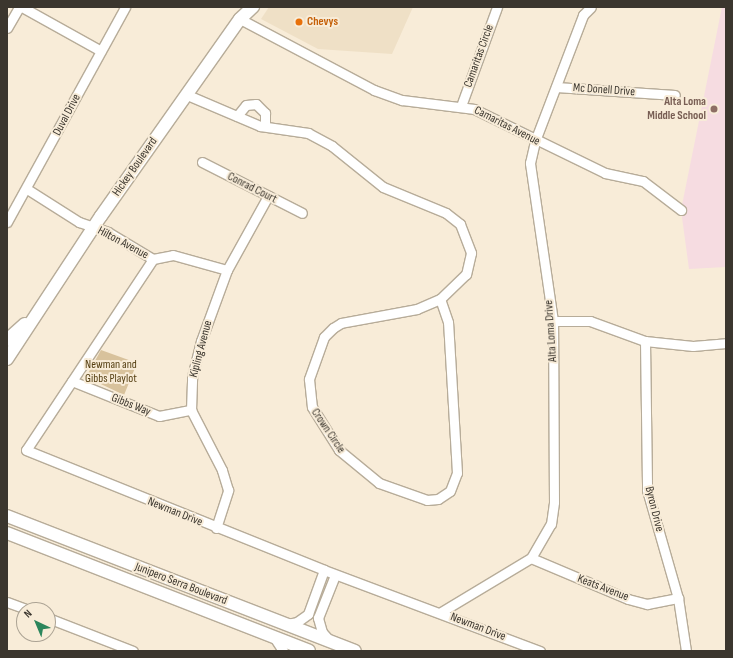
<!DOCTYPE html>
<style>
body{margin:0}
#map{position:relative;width:733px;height:658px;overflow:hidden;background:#f8ecd8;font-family:"Sofia Sans Condensed",sans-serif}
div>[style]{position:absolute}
.built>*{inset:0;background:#efe0c6}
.education>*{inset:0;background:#f6dce1}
.green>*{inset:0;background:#d8c29c}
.roads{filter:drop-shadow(1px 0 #b7ac99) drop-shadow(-1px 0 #b7ac99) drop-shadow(0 1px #b7ac99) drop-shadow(0 -1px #b7ac99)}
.street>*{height:9px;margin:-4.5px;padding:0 4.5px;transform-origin:4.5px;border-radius:4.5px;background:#fff}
.secondary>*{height:12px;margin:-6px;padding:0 6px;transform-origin:6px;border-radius:6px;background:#fff}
.dots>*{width:11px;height:11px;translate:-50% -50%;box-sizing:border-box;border:2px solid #f8ecd8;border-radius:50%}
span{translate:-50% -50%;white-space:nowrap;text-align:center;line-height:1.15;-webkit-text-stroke:4px #f8ecd8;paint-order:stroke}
.food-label{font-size:12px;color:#c56008;font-weight:700}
.left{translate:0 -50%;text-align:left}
.street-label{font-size:12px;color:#3b362e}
.education-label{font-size:12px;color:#785e54;font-weight:700}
.right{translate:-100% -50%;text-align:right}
.park-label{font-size:12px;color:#543e11}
.frame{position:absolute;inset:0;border:8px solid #3b362e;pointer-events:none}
.north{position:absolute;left:16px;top:602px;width:40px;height:40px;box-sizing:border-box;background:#f8ecd8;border:1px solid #aca394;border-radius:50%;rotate:316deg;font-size:11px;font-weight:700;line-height:16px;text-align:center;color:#3b362e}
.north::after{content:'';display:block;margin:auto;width:14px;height:18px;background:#2c865c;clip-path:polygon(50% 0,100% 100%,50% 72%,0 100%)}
</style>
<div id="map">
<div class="built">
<div style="clip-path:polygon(269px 7px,413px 7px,392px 54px,318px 49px,261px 19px)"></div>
</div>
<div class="education">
<div style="clip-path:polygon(722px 7px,726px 7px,726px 267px,689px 269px,681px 210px)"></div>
</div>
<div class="green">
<div style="clip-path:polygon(101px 350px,137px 363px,124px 395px,86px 377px)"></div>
</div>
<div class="roads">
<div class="street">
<div style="left:22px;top:7px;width:90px;rotate:29.1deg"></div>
<div style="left:240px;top:19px;width:152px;rotate:27.9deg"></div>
<div style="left:374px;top:90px;width:30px;rotate:20deg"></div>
<div style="left:402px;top:100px;width:73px;rotate:7.1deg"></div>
<div style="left:474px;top:109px;width:146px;rotate:26deg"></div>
<div style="left:605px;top:173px;width:39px;rotate:12deg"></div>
<div style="left:643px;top:181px;width:48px;rotate:37.3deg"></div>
<div style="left:7px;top:28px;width:24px;rotate:-60deg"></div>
<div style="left:556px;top:87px;width:119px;rotate:3.8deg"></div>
<div style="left:185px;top:94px;width:82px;rotate:23.1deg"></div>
<div style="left:260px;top:126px;width:49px;rotate:8.3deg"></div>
<div style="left:308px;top:133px;width:27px;rotate:28deg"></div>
<div style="left:332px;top:146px;width:65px;rotate:38.8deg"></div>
<div style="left:383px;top:187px;width:68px;rotate:22.4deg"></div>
<div style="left:446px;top:213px;width:18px;rotate:38deg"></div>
<div style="left:460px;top:224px;width:31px;rotate:69deg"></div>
<div style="left:471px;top:253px;width:22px;rotate:103deg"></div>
<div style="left:466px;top:274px;width:36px;rotate:136deg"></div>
<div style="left:440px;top:299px;width:25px;rotate:157deg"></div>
<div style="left:417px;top:309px;width:77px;rotate:169.6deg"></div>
<div style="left:341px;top:323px;width:9px;rotate:148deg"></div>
<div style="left:333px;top:328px;width:13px;rotate:135deg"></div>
<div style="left:324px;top:337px;width:45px;rotate:109.7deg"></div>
<div style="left:309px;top:379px;width:28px;rotate:84deg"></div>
<div style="left:312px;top:407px;width:51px;rotate:57.9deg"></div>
<div style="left:339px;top:450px;width:52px;rotate:39.5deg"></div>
<div style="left:379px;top:483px;width:51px;rotate:19.5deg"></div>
<div style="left:427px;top:500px;width:11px;rotate:-5deg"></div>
<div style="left:438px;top:499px;width:14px;rotate:-34deg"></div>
<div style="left:450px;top:491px;width:19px;rotate:-69deg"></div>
<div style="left:457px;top:473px;width:151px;rotate:-93.4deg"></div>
<div style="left:448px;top:322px;width:24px;rotate:-109deg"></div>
<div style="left:461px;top:106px;width:105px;rotate:-70deg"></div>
<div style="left:237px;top:116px;width:14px;rotate:-51deg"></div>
<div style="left:246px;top:105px;width:10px;rotate:-6deg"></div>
<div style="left:256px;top:104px;width:13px;rotate:45deg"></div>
<div style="left:265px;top:113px;width:13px;rotate:90deg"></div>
<div style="left:202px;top:162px;width:112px;rotate:27deg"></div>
<div style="left:27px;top:189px;width:62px;rotate:32.4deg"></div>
<div style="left:79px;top:222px;width:31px;rotate:19deg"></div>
<div style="left:108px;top:232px;width:52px;rotate:31deg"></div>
<div style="left:153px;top:259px;width:20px;rotate:-11deg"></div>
<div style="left:173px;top:255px;width:56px;rotate:15.5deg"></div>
<div style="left:7px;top:222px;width:245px;rotate:-61.2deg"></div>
<div style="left:153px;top:259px;width:229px;rotate:123.6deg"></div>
<div style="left:26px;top:450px;width:321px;rotate:21.9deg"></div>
<div style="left:324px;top:570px;width:231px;rotate:20.6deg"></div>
<div style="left:553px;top:321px;width:37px"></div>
<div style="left:590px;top:321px;width:59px;rotate:20deg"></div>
<div style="left:645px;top:341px;width:48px;rotate:5.9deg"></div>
<div style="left:693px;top:346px;width:33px;rotate:-5deg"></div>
<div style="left:645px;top:341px;width:149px;rotate:89.2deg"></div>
<div style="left:647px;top:490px;width:112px;rotate:74deg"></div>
<div style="left:678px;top:598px;width:54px;rotate:81.4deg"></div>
<div style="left:72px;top:381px;width:94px;rotate:21.9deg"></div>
<div style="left:159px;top:416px;width:33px;rotate:-11deg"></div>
<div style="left:216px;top:528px;width:40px;rotate:-72deg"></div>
<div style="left:228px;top:490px;width:21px;rotate:-107deg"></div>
<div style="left:222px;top:470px;width:68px;rotate:-117.3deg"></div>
<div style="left:191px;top:410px;width:33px;rotate:-88deg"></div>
<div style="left:192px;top:377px;width:37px;rotate:-76deg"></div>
<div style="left:201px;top:341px;width:76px;rotate:-69.9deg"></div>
<div style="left:227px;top:270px;width:85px;rotate:-61deg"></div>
<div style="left:531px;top:558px;width:105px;rotate:22.9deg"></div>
<div style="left:628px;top:599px;width:20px;rotate:15deg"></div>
<div style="left:647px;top:604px;width:32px;rotate:-11deg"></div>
<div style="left:7px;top:602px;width:23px;rotate:20deg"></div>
<div style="left:441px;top:612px;width:105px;rotate:-31deg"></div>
<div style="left:531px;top:558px;width:39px;rotate:-60deg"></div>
<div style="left:551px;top:524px;width:22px;rotate:-82deg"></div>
<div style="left:554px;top:502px;width:181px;rotate:-90.3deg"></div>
<div style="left:553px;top:321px;width:160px;rotate:-98.3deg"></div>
<div style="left:530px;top:163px;width:23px;rotate:-77deg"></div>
<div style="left:535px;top:141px;width:135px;rotate:-69.1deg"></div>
<div style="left:583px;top:15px;width:11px;rotate:-45deg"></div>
<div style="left:48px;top:618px;width:91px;rotate:21.2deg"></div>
<div style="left:286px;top:624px;width:11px;rotate:-10deg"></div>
<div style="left:297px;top:622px;width:14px;rotate:-36deg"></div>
<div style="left:308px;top:614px;width:47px;rotate:-70deg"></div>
<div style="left:274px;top:637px;width:17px;rotate:57deg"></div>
<div style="left:330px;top:641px;width:12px;rotate:-132deg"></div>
<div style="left:322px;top:632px;width:15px;rotate:-106deg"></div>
<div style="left:318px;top:618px;width:46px;rotate:-68.4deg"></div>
</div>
<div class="secondary">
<div style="left:7px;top:340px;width:24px;rotate:-42deg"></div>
<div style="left:7px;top:359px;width:171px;rotate:-56.7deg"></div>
<div style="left:101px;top:216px;width:241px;rotate:-54.8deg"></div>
<div style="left:240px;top:19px;width:18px;rotate:-43deg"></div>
<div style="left:7px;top:516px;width:373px;rotate:21.2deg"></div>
<div style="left:7px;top:533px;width:324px;rotate:21.3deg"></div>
</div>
</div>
<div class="dots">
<div style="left:299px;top:22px;background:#e8710a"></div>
<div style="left:714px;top:109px;background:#8d6e63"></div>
</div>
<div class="food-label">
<span class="left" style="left:307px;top:22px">Chevys</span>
</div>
<div class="street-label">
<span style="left:479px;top:56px;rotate:-70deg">Camaritas Circle</span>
<span style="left:604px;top:90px;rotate:4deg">Mc Donell Drive</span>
<span style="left:67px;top:115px;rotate:-62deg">Duval Drive</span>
<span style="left:507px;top:126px;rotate:27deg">Camaritas Avenue</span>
<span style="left:135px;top:167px;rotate:-55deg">Hickey Boulevard</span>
<span style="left:252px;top:188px;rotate:27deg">Conrad Court</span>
<span style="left:123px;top:243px;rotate:28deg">Hilton Avenue</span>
<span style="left:551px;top:331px;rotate:-94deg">Alta Loma Drive</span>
<span style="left:201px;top:349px;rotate:-75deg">Kipling Avenue</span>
<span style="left:131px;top:405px;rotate:22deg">Gibbs Way</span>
<span style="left:328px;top:431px;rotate:56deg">Crown Circle</span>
<span style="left:654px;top:509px;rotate:76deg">Byron Drive</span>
<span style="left:175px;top:512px;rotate:22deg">Newman Drive</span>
<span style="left:181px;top:584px;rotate:21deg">Junipero Serra Boulevard</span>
<span style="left:603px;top:588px;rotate:21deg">Keats Avenue</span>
<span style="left:478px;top:627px;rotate:21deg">Newman Drive</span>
</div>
<div class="education-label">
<span class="right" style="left:706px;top:109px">Alta Loma<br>Middle School</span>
</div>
<div class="park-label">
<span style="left:111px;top:372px">Newman and<br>Gibbs Playlot</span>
</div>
<div class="frame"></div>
<div class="north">N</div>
</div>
